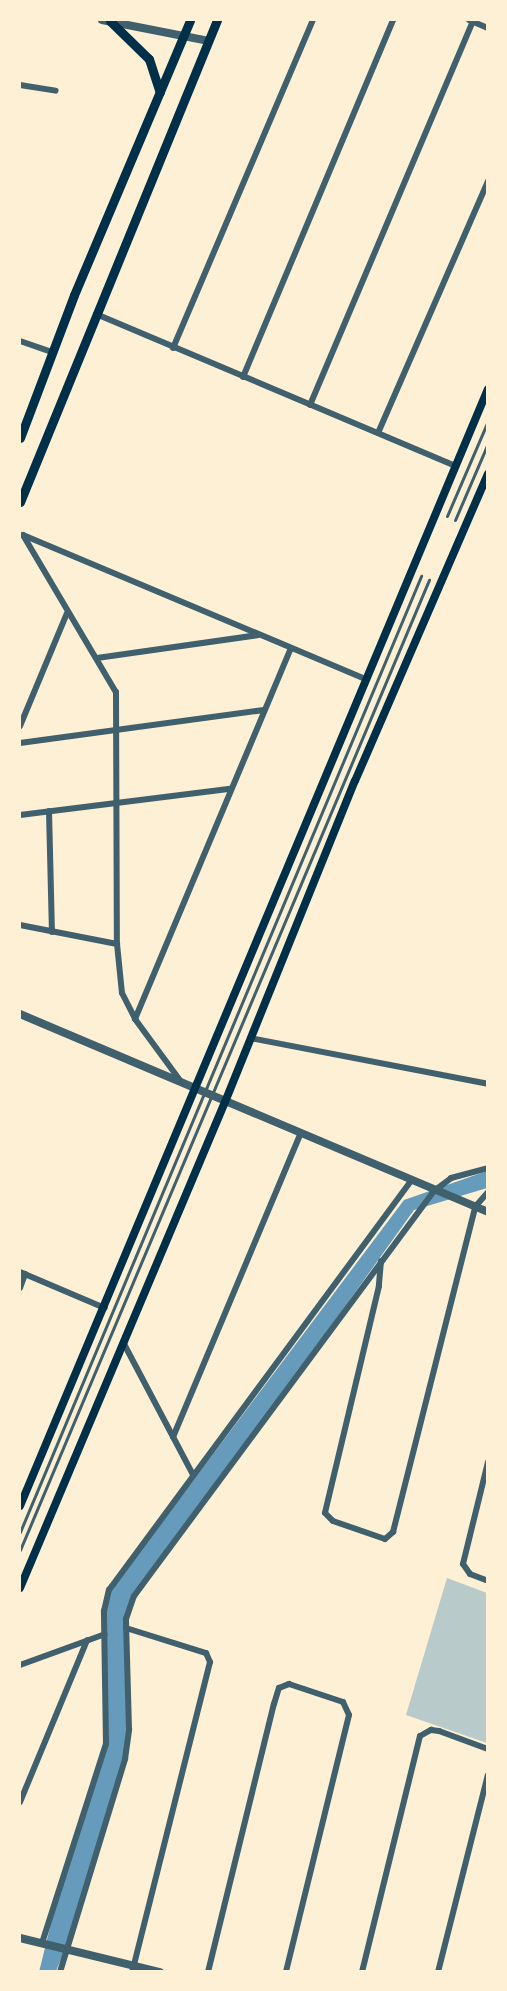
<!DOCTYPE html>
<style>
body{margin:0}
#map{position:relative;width:507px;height:1991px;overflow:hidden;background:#fdf0d5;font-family:"Asap Condensed",sans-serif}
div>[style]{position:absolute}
.green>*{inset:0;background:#b9caca}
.water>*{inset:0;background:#669bbc}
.service>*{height:3px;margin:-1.5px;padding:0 1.5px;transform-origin:1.5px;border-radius:1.5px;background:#3f606c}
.minor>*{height:6px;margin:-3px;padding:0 3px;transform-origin:3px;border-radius:3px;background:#3f606c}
.tertiary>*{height:8px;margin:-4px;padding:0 4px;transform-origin:4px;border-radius:4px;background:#3f606c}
.secondary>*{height:8px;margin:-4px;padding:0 4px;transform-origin:4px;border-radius:4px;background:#003049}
.primary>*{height:9px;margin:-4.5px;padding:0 4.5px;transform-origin:4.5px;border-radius:4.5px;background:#003049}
span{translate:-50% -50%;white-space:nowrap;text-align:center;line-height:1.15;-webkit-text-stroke:4.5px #fdf0d5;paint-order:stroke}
.frame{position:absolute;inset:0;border:21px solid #fdf0d5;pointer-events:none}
</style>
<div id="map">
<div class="green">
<div style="clip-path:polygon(447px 1578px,487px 1593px,487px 1743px,406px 1715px)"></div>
</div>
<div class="water">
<div style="clip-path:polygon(487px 1171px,487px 1188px,414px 1210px,129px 1608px,128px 1743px,66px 1947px,56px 1971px,39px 1972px,58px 1895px,103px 1755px,105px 1598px,404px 1200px)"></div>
</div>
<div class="service">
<div style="left:447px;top:516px;width:103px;rotate:-66.7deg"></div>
<div style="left:455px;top:520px;width:84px;rotate:-66.8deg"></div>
<div style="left:20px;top:1532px;width:1037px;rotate:-67.24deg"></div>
<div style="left:20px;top:1550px;width:1053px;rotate:-67.14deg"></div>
</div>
<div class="minor">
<div style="left:469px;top:20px;width:21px;rotate:23deg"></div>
<div style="left:20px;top:85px;width:36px;rotate:9deg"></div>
<div style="left:96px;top:314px;width:391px;rotate:22.9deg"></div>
<div style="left:20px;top:341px;width:34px;rotate:19deg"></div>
<div style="left:173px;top:348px;width:357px;rotate:-66.9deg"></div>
<div style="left:243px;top:377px;width:387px;rotate:-67.2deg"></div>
<div style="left:310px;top:405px;width:417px;rotate:-67deg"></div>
<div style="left:378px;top:433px;width:275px;rotate:-66.4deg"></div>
<div style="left:23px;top:535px;width:182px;rotate:59.4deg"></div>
<div style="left:116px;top:692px;width:252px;rotate:89.8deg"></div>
<div style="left:117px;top:944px;width:49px;rotate:84.2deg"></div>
<div style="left:122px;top:993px;width:29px;rotate:63deg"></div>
<div style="left:135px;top:1019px;width:79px;rotate:53.7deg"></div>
<div style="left:23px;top:535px;width:372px;rotate:22.8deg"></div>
<div style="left:97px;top:658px;width:163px;rotate:-8.1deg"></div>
<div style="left:20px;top:726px;width:122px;rotate:-67.4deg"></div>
<div style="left:20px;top:743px;width:246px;rotate:-7.7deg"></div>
<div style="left:49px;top:811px;width:121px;rotate:88.6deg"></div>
<div style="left:20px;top:815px;width:212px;rotate:-7.1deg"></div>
<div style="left:20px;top:925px;width:99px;rotate:11.1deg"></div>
<div style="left:135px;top:1019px;width:402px;rotate:-67.2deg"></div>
<div style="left:250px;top:1038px;width:242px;rotate:10.9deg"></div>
<div style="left:381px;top:1261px;width:25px;rotate:95deg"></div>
<div style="left:379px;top:1286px;width:233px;rotate:103.4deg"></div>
<div style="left:325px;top:1513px;width:11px;rotate:45deg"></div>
<div style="left:333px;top:1521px;width:55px;rotate:19.1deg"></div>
<div style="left:385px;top:1539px;width:11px;rotate:-41deg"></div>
<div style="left:393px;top:1532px;width:335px;rotate:-75.8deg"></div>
<div style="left:475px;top:1207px;width:20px;rotate:-49deg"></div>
<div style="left:20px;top:1272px;width:92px;rotate:23deg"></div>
<div style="left:20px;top:1288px;width:15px;rotate:-70deg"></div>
<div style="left:123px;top:1342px;width:150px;rotate:62.2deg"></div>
<div style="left:173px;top:1437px;width:330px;rotate:-67.2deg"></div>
<div style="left:488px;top:1462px;width:105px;rotate:103.8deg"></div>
<div style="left:463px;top:1564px;width:12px;rotate:55deg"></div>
<div style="left:470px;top:1574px;width:19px;rotate:21deg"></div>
<div style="left:126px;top:1628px;width:84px;rotate:17.4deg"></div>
<div style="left:206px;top:1653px;width:10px;rotate:66deg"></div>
<div style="left:210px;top:1662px;width:320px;rotate:104.1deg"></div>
<div style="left:20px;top:1665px;width:90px;rotate:-20deg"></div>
<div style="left:20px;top:1802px;width:175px;rotate:-67.5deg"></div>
<div style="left:42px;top:1943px;width:209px;rotate:-72.2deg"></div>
<div style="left:106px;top:1744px;width:133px;rotate:-90.9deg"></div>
<div style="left:104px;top:1611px;width:22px;rotate:-77deg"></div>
<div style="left:109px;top:1590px;width:508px;rotate:-53.56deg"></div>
<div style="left:60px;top:1972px;width:223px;rotate:-73deg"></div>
<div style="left:125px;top:1759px;width:30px;rotate:-82deg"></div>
<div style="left:129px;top:1729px;width:110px;rotate:-91.6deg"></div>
<div style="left:126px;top:1619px;width:24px;rotate:-71deg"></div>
<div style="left:134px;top:1596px;width:504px;rotate:-53.47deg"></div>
<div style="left:434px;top:1191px;width:21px;rotate:-37deg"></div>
<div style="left:451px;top:1178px;width:38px;rotate:-15deg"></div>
<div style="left:208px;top:1972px;width:276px;rotate:-76.2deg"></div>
<div style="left:274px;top:1704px;width:17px;rotate:-73deg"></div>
<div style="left:279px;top:1688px;width:11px;rotate:-22deg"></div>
<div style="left:289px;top:1684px;width:57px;rotate:18.4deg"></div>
<div style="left:343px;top:1702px;width:14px;rotate:65deg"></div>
<div style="left:349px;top:1715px;width:265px;rotate:103.8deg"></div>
<div style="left:362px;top:1972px;width:243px;rotate:-76.2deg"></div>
<div style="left:420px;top:1736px;width:13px;rotate:-29deg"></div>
<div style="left:431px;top:1730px;width:8px;rotate:7deg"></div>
<div style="left:439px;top:1731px;width:52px;rotate:20.2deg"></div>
<div style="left:438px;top:1972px;width:203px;rotate:-75.8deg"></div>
</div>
<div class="tertiary">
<div style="left:102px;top:20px;width:109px;rotate:11.1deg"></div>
<div style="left:20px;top:1014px;width:508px;rotate:22.93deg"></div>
<div style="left:20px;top:1938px;width:144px;rotate:13.7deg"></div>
</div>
<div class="secondary">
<div style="left:20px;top:1506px;width:1211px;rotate:-67.27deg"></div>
<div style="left:20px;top:1588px;width:527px;rotate:-67.13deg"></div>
<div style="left:225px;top:1102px;width:346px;rotate:-68deg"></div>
<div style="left:355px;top:781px;width:335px;rotate:-66.6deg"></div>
</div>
<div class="primary">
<div style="left:110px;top:21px;width:54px;rotate:44.3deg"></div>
<div style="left:149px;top:59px;width:35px;rotate:72deg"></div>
<div style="left:20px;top:438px;width:153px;rotate:-69.3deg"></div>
<div style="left:74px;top:295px;width:298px;rotate:-67.1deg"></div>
<div style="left:20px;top:502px;width:521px;rotate:-67.77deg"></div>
</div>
<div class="frame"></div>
</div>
